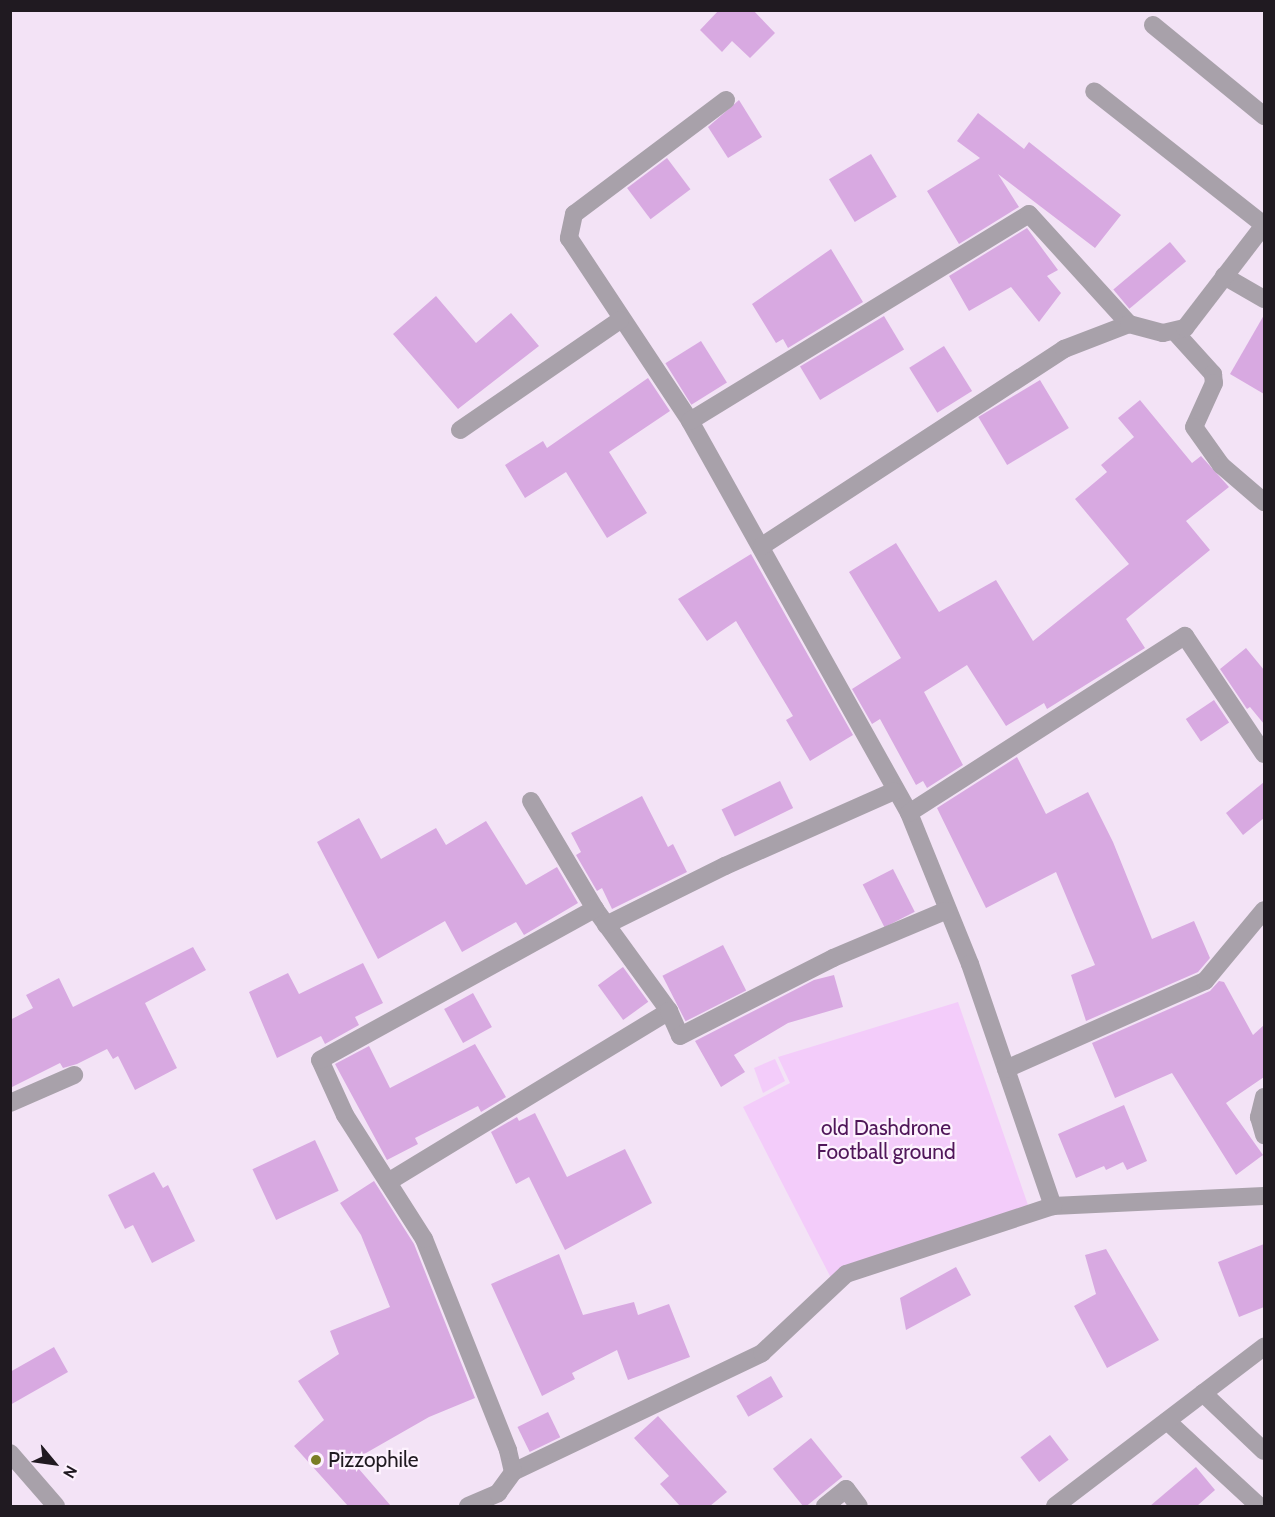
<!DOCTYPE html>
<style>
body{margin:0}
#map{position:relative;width:1275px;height:1517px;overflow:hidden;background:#f3e3f6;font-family:Cabin,sans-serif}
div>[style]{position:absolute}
.green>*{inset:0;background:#f3ccfa}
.building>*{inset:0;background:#d8a9e1;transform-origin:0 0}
.minor>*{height:18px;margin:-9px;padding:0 9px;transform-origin:9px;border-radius:9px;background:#a8a1aa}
.dots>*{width:16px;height:16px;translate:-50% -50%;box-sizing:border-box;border:3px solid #fdf2fe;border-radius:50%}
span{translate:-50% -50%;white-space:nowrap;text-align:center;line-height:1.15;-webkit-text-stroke:4.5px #fdf2fe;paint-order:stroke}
.park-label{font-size:21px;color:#50175a}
.poi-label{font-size:21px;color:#201a21}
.left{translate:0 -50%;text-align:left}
.frame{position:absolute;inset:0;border:12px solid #201a21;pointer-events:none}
.north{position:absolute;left:24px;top:1433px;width:60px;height:60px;-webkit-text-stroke:4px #fdf2fe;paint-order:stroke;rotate:119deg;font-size:16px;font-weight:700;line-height:24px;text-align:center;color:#201a21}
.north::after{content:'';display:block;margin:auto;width:21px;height:27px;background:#201a21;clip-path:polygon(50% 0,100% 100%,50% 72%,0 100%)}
</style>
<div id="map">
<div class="green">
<div style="clip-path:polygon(958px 1002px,1029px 1208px,831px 1278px,743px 1107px,790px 1083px,778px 1057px)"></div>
<div style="clip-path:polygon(775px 1059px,785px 1081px,763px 1093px,754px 1068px)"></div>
</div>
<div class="building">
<div style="clip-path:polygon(719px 10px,753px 10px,775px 33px,750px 58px,732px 41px,722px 52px,700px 30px)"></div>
<div style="clip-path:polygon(739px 100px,762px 137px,728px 158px,708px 127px)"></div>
<div style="clip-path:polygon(978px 113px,1024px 149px,1029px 142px,1121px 215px,1095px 248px,998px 174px,1019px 207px,959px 244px,927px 191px,980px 158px,957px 141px)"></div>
<div style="left:871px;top:154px;width:50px;height:49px;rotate:59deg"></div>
<div style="left:667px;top:158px;width:39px;height:50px;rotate:53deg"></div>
<div style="clip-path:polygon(1027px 228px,1058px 270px,1047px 276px,1061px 293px,1039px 322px,1011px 287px,969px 311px,949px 276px)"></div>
<div style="left:1170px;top:242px;width:25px;height:74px;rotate:50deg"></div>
<div style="clip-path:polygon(831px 249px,863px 302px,788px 348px,783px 339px,776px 343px,752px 304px)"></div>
<div style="clip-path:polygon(436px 296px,476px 343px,511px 313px,539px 346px,458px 409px,393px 334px)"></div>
<div style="clip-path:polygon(1264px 315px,1264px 394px,1230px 374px)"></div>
<div style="left:884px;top:316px;width:39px;height:98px;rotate:59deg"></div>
<div style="left:701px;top:341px;width:49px;height:42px;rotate:58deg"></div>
<div style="left:944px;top:346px;width:53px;height:41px;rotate:58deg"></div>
<div style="clip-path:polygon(648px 378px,670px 411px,609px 452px,647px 513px,607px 538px,566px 472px,525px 498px,505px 465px,543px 441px,547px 448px)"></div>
<div style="left:1040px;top:380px;width:56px;height:72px;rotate:59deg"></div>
<div style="clip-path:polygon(1140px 400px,1192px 463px,1201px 456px,1229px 487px,1186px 521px,1210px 550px,1126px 619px,1145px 648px,1047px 709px,1044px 703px,1006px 726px,967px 665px,924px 692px,963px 765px,927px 788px,923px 781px,916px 785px,880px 719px,872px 724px,852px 689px,901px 658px,849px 572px,896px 543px,939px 612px,996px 580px,1033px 641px,1129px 564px,1075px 499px,1107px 472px,1101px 465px,1134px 437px,1118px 418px)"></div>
<div style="clip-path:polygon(751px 554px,853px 735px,810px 761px,786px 720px,793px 716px,736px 621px,707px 641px,678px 599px)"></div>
<div style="clip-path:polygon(1246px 648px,1264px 670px,1264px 724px,1250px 707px,1247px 709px,1220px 669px)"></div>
<div style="left:1214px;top:700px;width:27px;height:34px;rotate:56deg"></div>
<div style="clip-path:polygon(1017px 757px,1046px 814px,1088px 792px,1113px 842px,1152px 939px,1194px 921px,1210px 958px,1198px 972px,1086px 1021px,1071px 975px,1095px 965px,1056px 872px,986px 908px,937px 808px)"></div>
<div style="left:780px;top:781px;width:30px;height:65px;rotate:64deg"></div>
<div style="clip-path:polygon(1264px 782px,1264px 818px,1243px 835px,1226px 813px)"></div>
<div style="clip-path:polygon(642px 796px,668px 847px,673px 844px,687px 872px,612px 909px,602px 888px,597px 891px,576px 855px,581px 852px,571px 833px)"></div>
<div style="clip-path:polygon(359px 818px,381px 859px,436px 828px,446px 845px,486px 821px,526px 885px,557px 867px,578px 903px,524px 935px,516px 922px,462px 952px,445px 921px,378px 959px,317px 842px)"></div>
<div style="left:893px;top:869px;width:48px;height:34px;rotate:63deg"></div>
<div style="left:723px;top:945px;width:51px;height:68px;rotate:63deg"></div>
<div style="clip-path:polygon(193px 947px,206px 970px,145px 1003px,177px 1068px,135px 1090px,118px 1056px,113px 1059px,107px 1049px,77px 1064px,63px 1068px,60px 1063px,10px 1088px,10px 1020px,33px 1008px,26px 995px,59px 978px,73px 1007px)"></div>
<div style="clip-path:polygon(363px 963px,383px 1003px,355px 1017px,359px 1025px,325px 1044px,321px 1036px,277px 1058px,249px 992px,288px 973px,299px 994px)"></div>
<div style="left:623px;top:967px;width:43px;height:31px;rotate:54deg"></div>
<div style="clip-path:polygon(834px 975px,843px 1007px,788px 1023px,734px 1055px,745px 1072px,721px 1087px,695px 1041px,814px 980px)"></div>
<div style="clip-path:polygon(1219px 981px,1224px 982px,1253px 1035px,1264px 1025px,1264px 1077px,1226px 1103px,1263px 1155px,1236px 1175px,1172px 1073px,1115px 1098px,1092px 1043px,1210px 991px)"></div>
<div style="left:473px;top:993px;width:39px;height:33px;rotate:61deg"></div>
<div style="clip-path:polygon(475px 1044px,506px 1097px,481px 1112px,478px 1106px,415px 1138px,418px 1144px,387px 1160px,335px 1064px,369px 1046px,390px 1088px)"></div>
<div style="clip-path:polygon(1124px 1105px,1147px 1161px,1127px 1170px,1123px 1162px,1106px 1170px,1104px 1166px,1076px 1178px,1058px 1134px)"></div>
<div style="clip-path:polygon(535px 1113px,567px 1177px,625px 1149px,652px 1203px,565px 1250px,529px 1177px,516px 1184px,491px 1132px,517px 1117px,519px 1121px)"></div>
<div style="left:315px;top:1140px;width:56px;height:69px;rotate:65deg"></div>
<div style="clip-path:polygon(154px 1172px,163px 1188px,168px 1185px,195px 1241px,152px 1263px,133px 1225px,125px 1229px,108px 1195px)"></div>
<div style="clip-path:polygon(374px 1181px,414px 1244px,475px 1398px,429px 1417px,352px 1461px,391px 1506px,348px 1506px,294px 1446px,324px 1420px,298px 1381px,339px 1354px,330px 1331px,390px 1307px,361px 1235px,340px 1203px)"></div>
<div style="clip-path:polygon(1264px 1244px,1264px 1307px,1239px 1317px,1218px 1262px)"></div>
<div style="clip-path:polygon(1106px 1249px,1159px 1340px,1107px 1368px,1074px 1306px,1096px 1294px,1085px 1255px)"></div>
<div style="clip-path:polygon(559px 1254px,583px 1315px,634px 1302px,638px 1315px,669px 1304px,690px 1357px,628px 1380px,617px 1350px,572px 1373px,575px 1379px,542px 1396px,491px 1284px)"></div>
<div style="clip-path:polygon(956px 1267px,971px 1295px,906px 1330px,900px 1298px)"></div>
<div style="clip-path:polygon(54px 1347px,68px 1372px,10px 1405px,10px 1372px)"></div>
<div style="left:771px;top:1376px;width:24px;height:40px;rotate:60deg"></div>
<div style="left:548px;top:1412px;width:28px;height:34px;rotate:64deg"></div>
<div style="clip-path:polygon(658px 1416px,727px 1492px,710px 1506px,680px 1506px,660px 1484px,669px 1476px,634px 1438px)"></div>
<div style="left:1050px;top:1435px;width:31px;height:37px;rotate:53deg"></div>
<div style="left:811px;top:1438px;width:50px;height:49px;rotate:51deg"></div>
<div style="clip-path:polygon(1196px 1467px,1215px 1490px,1197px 1506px,1150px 1506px)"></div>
</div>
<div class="minor">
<div style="left:1153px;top:25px;width:144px;rotate:39.3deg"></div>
<div style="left:726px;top:100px;width:190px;rotate:143.1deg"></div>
<div style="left:574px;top:214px;width:25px;rotate:102deg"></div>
<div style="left:569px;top:238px;width:219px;rotate:56.5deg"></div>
<div style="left:690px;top:421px;width:449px;rotate:60.8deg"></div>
<div style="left:909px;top:813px;width:163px;rotate:68deg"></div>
<div style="left:970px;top:964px;width:256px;rotate:71.1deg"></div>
<div style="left:1053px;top:1206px;width:211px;rotate:-2.7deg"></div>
<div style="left:1224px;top:276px;width:46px;rotate:29.9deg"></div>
<div style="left:1175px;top:332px;width:57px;rotate:47.9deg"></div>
<div style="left:1213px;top:374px;width:9px;rotate:84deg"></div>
<div style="left:1214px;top:383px;width:48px;rotate:114.4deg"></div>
<div style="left:1194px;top:427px;width:47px;rotate:54.6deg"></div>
<div style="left:1221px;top:465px;width:57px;rotate:40.7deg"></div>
<div style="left:690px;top:421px;width:397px;rotate:-31.4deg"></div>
<div style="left:1029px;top:214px;width:149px;rotate:47.7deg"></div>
<div style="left:460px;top:430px;width:194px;rotate:-34.5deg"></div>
<div style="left:762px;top:546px;width:361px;rotate:-33.1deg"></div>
<div style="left:1064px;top:349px;width:70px;rotate:-21deg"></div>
<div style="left:1129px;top:324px;width:35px;rotate:15deg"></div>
<div style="left:1163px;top:333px;width:23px;rotate:-13deg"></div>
<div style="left:1185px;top:328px;width:130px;rotate:-52.5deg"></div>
<div style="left:1264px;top:225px;width:216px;rotate:-141.8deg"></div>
<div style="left:531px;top:801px;width:126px;rotate:59.3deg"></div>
<div style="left:595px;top:909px;width:126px;rotate:54deg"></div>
<div style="left:909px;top:813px;width:328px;rotate:-32.7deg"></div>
<div style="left:1185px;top:636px;width:142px;rotate:56.2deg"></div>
<div style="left:606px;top:925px;width:133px;rotate:-26.4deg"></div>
<div style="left:725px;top:866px;width:185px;rotate:-23.9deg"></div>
<div style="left:1006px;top:1069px;width:218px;rotate:-23.9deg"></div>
<div style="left:1205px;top:981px;width:92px;rotate:-50.3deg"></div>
<div style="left:1264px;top:1097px;width:21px;rotate:104deg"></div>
<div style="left:1259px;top:1117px;width:19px;rotate:74deg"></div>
<div style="left:10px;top:1103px;width:70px;rotate:-23.6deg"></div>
<div style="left:388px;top:1182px;width:329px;rotate:-31.3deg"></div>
<div style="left:669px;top:1011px;width:27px;rotate:66deg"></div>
<div style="left:680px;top:1036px;width:172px;rotate:-27deg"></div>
<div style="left:833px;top:958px;width:121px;rotate:-22.8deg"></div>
<div style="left:1203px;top:1393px;width:84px;rotate:43.6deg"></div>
<div style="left:1167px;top:1421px;width:125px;rotate:42.7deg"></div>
<div style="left:10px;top:1453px;width:70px;rotate:49deg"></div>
<div style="left:513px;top:1472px;width:276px;rotate:-25.5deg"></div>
<div style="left:762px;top:1353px;width:115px;rotate:-43.2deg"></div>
<div style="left:846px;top:1274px;width:218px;rotate:-18.2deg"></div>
<div style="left:468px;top:1506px;width:33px;rotate:-23deg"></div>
<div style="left:498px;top:1493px;width:26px;rotate:-54deg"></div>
<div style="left:513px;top:1472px;width:23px;rotate:-103deg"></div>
<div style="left:508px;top:1450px;width:227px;rotate:-111.7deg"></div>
<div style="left:424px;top:1239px;width:147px;rotate:-122.5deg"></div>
<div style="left:345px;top:1115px;width:60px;rotate:-114.4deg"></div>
<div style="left:320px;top:1060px;width:314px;rotate:-28.8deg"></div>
<div style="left:825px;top:1506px;width:27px;rotate:-39deg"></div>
<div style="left:846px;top:1489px;width:21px;rotate:53deg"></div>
<div style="left:1055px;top:1506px;width:263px;rotate:-37.3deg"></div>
</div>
<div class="dots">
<div style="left:316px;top:1460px;background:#7a7d26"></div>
</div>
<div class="park-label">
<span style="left:886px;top:1140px">old Dashdrone<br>Football ground</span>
</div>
<div class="poi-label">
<span class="left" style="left:328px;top:1460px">Pizzophile</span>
</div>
<div class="frame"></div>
<div class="north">N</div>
</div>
